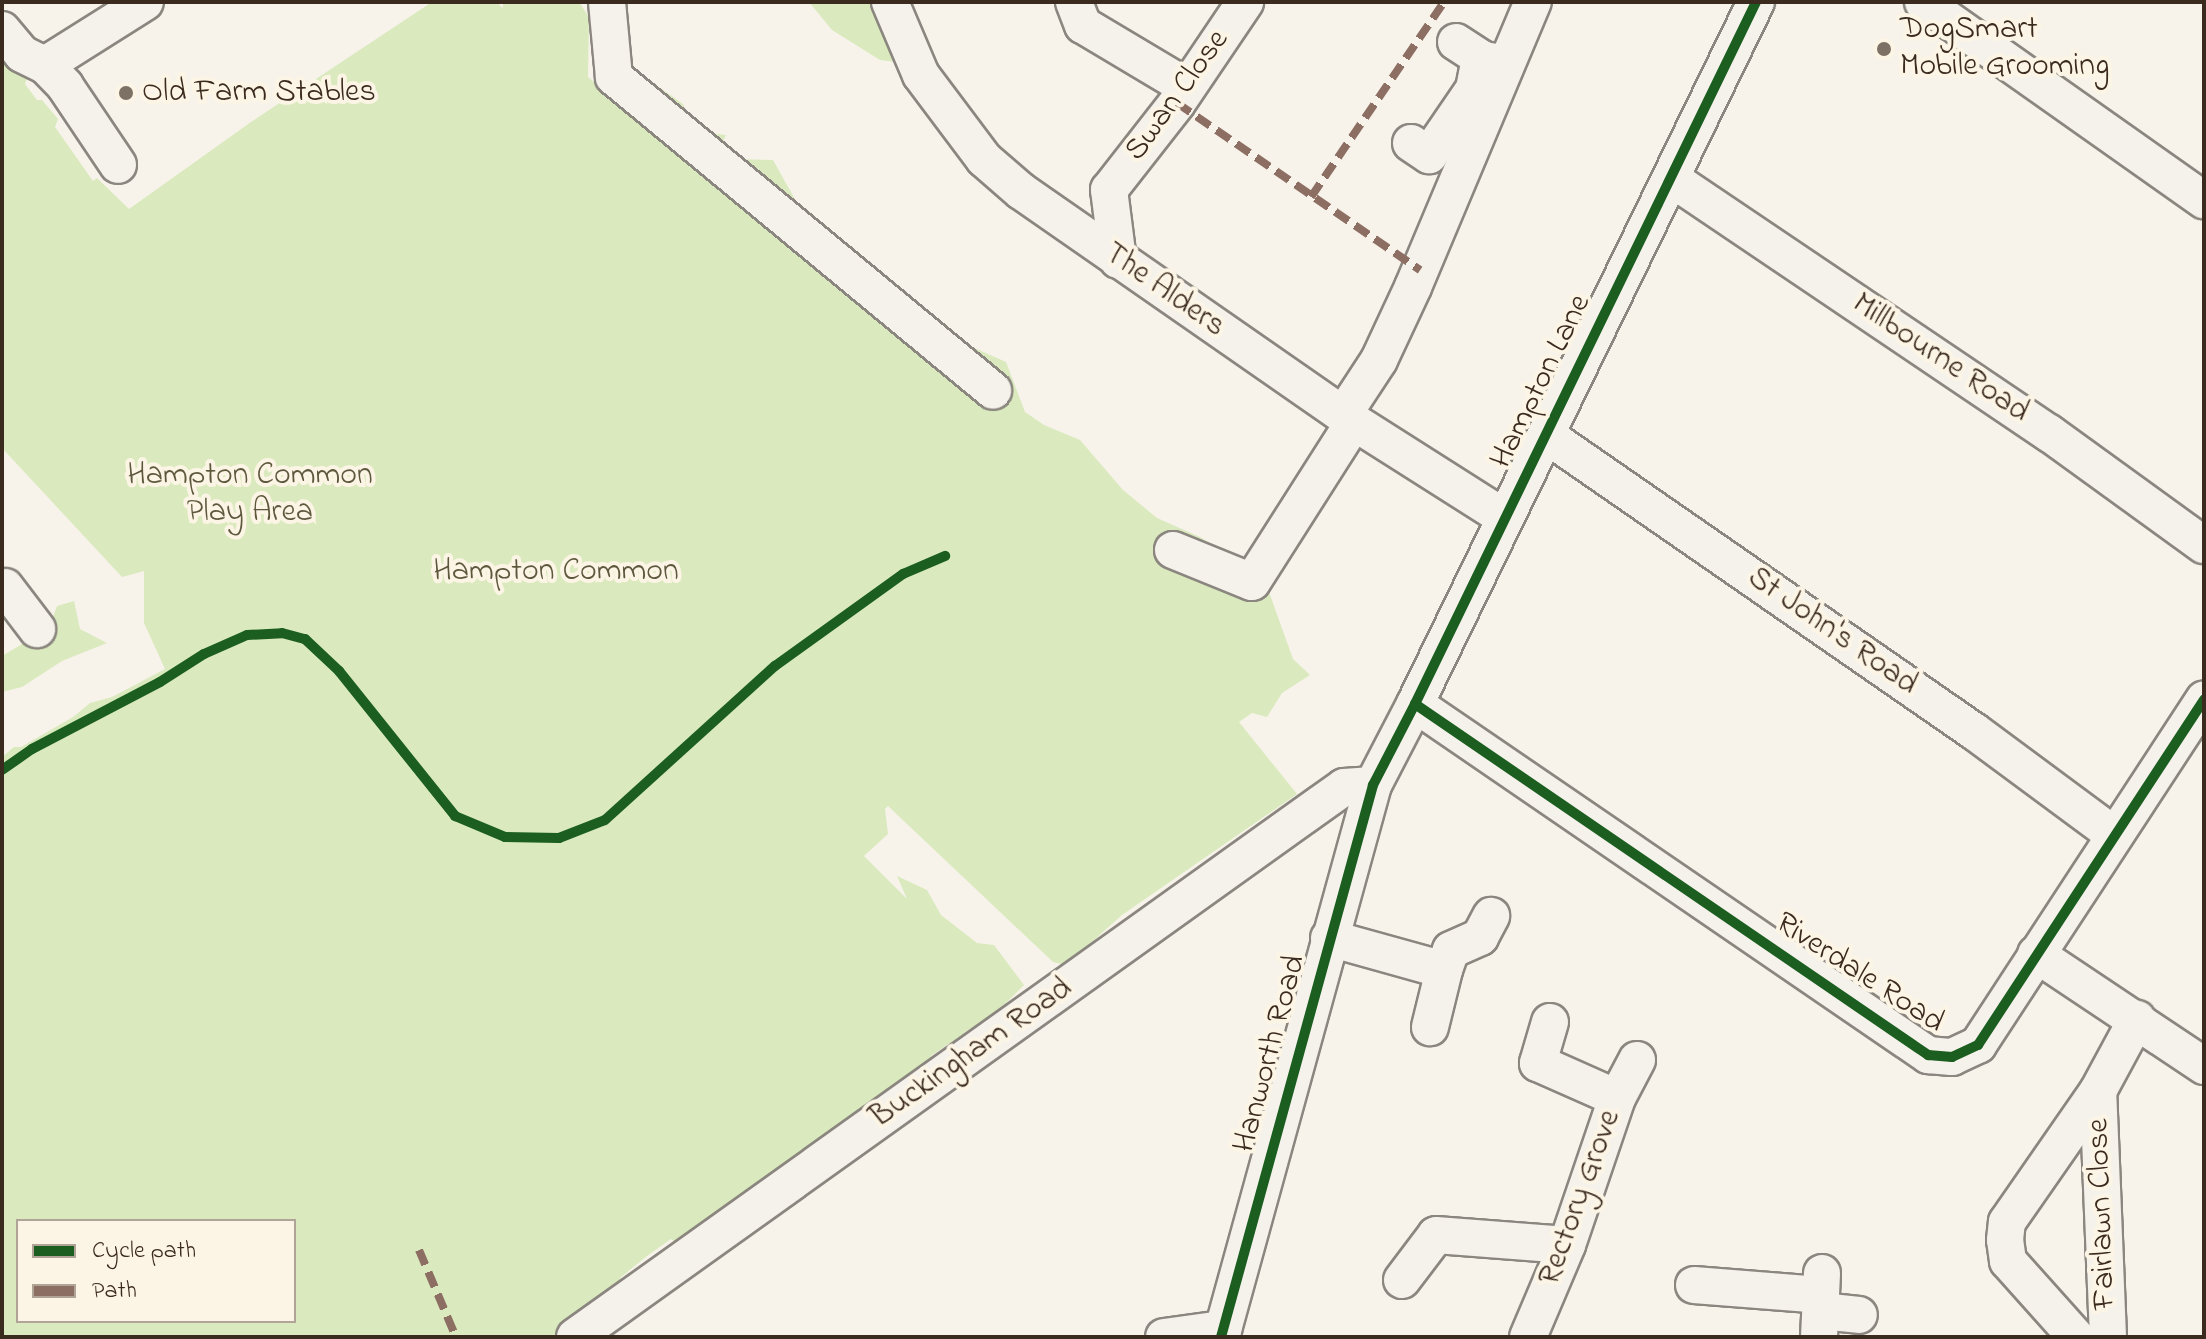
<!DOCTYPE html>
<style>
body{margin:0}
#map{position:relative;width:2206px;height:1339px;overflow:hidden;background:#f7f3ea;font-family:"Indie Flower",sans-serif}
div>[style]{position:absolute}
.green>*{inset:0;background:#daeabe}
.roads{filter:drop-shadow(2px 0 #8b867f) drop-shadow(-2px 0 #8b867f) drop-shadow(0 2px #8b867f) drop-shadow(0 -2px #8b867f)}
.minor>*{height:36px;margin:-18px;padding:0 18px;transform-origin:18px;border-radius:18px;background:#f5f2ec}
.quiet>*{height:8px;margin-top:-4px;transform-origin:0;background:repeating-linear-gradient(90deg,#8d6e63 0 16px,transparent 0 24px)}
.cycleway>*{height:10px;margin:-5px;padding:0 5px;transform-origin:5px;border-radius:5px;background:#1b5e20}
.dots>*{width:22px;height:22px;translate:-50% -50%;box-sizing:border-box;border:4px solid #fcf5e5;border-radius:50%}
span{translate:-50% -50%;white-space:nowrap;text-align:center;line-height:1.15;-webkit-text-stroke:8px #fcf5e5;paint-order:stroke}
.poi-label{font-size:32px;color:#3b2a1e}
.left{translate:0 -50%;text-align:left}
.street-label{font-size:32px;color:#3b2a1e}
.park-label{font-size:32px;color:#5d583d}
.frame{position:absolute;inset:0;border:4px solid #3b2a1e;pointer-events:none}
.legend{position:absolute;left:16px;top:1219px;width:280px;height:104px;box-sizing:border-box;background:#fcf5e5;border:2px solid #afa495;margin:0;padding:10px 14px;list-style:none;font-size:24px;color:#3b2a1e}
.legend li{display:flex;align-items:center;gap:16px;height:40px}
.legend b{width:40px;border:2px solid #afa495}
</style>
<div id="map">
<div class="green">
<div style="clip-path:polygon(evenodd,432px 2px,496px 2px,503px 8px,503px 2px,579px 2px,589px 17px,588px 77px,631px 112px,656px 85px,683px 104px,696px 132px,726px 135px,719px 150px,731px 159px,773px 160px,801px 210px,941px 341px,970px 346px,1006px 362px,1025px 412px,1044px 425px,1080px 440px,1123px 490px,1157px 518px,1200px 537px,1264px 578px,1293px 659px,1310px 675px,1282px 693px,1267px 717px,1252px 713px,1239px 722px,1297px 794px,1122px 915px,1066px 965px,1053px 962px,888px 806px,885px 809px,888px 834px,864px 856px,907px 899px,897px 876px,927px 890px,941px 915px,977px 943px,994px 945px,1024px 985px,995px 1014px,965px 1032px,954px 1047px,948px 1044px,931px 1056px,932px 1063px,680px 1245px,671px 1239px,647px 1256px,620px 1278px,624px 1287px,609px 1299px,595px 1299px,588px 1305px,584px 1320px,566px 1337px,2px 1337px,2px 757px,14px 747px,21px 747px,73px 717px,90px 703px,112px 697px,165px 669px,144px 623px,144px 571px,122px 577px,2px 448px,2px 46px,27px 78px,25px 84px,37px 100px,42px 100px,58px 119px,55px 127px,93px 181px,97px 178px,129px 209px,251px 122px,432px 2px,18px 1221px,294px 1221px,294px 1321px,18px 1321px,18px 1221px)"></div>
<div style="clip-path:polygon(809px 2px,882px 2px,904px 63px,880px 60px,832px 30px)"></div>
<div style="clip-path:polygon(74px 601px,80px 629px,107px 643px,62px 661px,22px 687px,2px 692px,2px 656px,49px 628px,57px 606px)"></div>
</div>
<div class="roads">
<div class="minor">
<div style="left:607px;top:2px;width:75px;rotate:84.7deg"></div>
<div style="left:614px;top:77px;width:492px;rotate:39.6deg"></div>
<div style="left:890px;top:2px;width:79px;rotate:67deg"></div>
<div style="left:921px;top:75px;width:105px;rotate:53.1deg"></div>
<div style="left:984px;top:159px;width:49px;rotate:40.9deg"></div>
<div style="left:1021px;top:191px;width:392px;rotate:34.8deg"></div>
<div style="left:1343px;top:415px;width:191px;rotate:32.4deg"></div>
<div style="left:1074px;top:2px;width:25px;rotate:69deg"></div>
<div style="left:1083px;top:25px;width:121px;rotate:30.8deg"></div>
<div style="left:1923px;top:2px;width:344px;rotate:35.2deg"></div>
<div style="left:2px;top:30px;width:31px;rotate:50deg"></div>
<div style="left:22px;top:54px;width:25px;rotate:26deg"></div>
<div style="left:45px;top:65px;width:29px;rotate:46deg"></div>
<div style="left:65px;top:86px;width:95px;rotate:56.1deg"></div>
<div style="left:1456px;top:42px;width:33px;rotate:33deg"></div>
<div style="left:1484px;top:60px;width:22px;rotate:10deg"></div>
<div style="left:45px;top:65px;width:118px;rotate:-32.2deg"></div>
<div style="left:1411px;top:143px;width:22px;rotate:34deg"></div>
<div style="left:1429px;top:155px;width:80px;rotate:-55.7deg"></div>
<div style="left:1474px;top:89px;width:20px;rotate:-79deg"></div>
<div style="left:1478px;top:69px;width:11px;rotate:-56deg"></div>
<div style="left:1672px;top:179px;width:455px;rotate:34deg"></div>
<div style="left:2049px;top:433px;width:191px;rotate:35.9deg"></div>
<div style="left:1118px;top:260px;width:71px;rotate:-97.3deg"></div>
<div style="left:1109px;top:190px;width:110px;rotate:-52deg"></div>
<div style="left:1177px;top:103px;width:122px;rotate:-56deg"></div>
<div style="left:1343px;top:415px;width:66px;rotate:-56.8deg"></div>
<div style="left:1379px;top:360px;width:81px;rotate:-65deg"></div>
<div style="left:1413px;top:287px;width:309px;rotate:-67.2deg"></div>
<div style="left:1546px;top:435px;width:522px;rotate:34.7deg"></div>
<div style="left:1975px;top:732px;width:173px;rotate:36.5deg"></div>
<div style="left:1173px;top:550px;width:85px;rotate:22.1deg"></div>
<div style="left:1252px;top:582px;width:190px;rotate:-57.5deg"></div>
<div style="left:5px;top:587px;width:53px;rotate:52.7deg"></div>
<div style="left:1415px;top:704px;width:622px;rotate:34.38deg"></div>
<div style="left:1928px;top:1055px;width:24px;rotate:5deg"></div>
<div style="left:1952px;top:1057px;width:29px;rotate:-25deg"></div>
<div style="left:1978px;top:1045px;width:413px;rotate:-56.8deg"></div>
<div style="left:1329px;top:938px;width:119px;rotate:15.5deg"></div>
<div style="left:1444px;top:970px;width:59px;rotate:103.8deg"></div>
<div style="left:2036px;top:954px;width:202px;rotate:33.7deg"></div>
<div style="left:1444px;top:970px;width:21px;rotate:-71deg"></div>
<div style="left:1451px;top:950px;width:32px;rotate:-24deg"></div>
<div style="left:1480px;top:937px;width:24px;rotate:-62deg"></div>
<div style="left:1550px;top:1022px;width:43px;rotate:106.3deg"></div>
<div style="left:1538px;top:1063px;width:86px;rotate:23.9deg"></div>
<div style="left:1402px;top:1280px;width:56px;rotate:-52.9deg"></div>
<div style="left:1436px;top:1235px;width:131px;rotate:4.4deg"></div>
<div style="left:1694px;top:1285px;width:126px;rotate:4.5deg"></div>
<div style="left:1821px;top:1311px;width:38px;rotate:6deg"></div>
<div style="left:575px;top:1337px;width:945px;rotate:-35.57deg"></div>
<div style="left:1344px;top:787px;width:29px;rotate:-4deg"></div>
<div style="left:1164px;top:1337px;width:60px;rotate:-7.7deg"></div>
<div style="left:1221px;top:1337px;width:573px;rotate:-74.6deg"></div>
<div style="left:1373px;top:785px;width:91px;rotate:-62.6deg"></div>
<div style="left:1415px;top:704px;width:780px;rotate:-64.09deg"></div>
<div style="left:1528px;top:1337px;width:100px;rotate:-67deg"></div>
<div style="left:1567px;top:1245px;width:155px;rotate:-71.2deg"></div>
<div style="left:1617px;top:1098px;width:43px;rotate:-62.2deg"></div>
<div style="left:1819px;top:1337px;width:64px;rotate:-87.3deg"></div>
<div style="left:2076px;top:1337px;width:102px;rotate:-131.8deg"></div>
<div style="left:2008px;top:1261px;width:21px;rotate:-98deg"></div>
<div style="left:2005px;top:1240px;width:18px;rotate:-84deg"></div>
<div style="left:2007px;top:1222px;width:160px;rotate:-55.2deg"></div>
<div style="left:2108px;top:1337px;width:246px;rotate:-92.3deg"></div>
<div style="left:2098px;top:1091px;width:82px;rotate:-61.6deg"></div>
</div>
</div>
<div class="quiet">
<div style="left:1177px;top:103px;width:295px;rotate:34.5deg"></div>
<div style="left:1311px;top:197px;width:236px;rotate:-55.7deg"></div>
<div style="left:419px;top:1250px;width:95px;rotate:67deg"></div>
</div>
<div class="cycleway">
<div style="left:1415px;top:704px;width:622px;rotate:34.38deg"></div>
<div style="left:1928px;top:1055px;width:24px;rotate:5deg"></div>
<div style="left:1952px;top:1057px;width:29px;rotate:-25deg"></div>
<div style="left:1978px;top:1045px;width:413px;rotate:-56.8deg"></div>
<div style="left:2px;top:770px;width:37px;rotate:-35deg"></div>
<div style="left:32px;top:749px;width:144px;rotate:-27.6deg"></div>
<div style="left:160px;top:682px;width:52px;rotate:-32.5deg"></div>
<div style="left:204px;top:654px;width:47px;rotate:-23.8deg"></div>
<div style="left:247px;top:635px;width:35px;rotate:-3deg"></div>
<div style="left:282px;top:633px;width:24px;rotate:15deg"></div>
<div style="left:305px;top:639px;width:47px;rotate:43.3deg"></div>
<div style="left:339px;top:671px;width:186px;rotate:51.3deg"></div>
<div style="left:455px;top:816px;width:54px;rotate:22.8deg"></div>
<div style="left:505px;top:837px;width:54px;rotate:1.1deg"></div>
<div style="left:559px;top:838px;width:49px;rotate:-21.4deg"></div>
<div style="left:605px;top:820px;width:229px;rotate:-42.2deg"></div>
<div style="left:775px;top:666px;width:158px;rotate:-35.7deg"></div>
<div style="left:903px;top:574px;width:46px;rotate:-23.2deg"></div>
<div style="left:1221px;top:1337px;width:573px;rotate:-74.6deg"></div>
<div style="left:1373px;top:785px;width:91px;rotate:-62.6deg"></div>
<div style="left:1415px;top:704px;width:780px;rotate:-64.09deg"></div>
</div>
<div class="dots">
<div style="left:1884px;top:49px;background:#7d7065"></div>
<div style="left:126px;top:93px;background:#7d7065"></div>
</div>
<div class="poi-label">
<span class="left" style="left:1900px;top:49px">DogSmart<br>Mobile Grooming</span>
<span class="left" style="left:142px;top:93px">Old Farm Stables</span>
</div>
<div class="street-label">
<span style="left:1178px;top:96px;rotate:-54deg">Swan Close</span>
<span style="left:1164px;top:291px;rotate:35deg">The Alders</span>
<span style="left:1940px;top:359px;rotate:34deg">Millbourne Road</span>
<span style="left:1542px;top:382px;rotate:-64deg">Hampton Lane</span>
<span style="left:1832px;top:632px;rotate:35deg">St John's Road</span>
<span style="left:1859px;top:974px;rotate:33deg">Riverdale Road</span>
<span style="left:972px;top:1054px;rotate:-35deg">Buckingham Road</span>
<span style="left:1271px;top:1054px;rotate:-75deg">Hanworth Road</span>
<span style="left:1581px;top:1198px;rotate:-70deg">Rectory Grove</span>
<span style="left:2103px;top:1214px;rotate:-92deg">Fairlawn Close</span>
</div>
<div class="park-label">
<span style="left:250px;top:495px">Hampton Common<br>Play Area</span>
<span style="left:556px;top:572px">Hampton Common</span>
</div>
<div class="frame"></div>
<ul class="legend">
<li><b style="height:10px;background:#1b5e20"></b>Cycle path</li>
<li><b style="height:10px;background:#8d6e63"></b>Path</li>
</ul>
</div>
